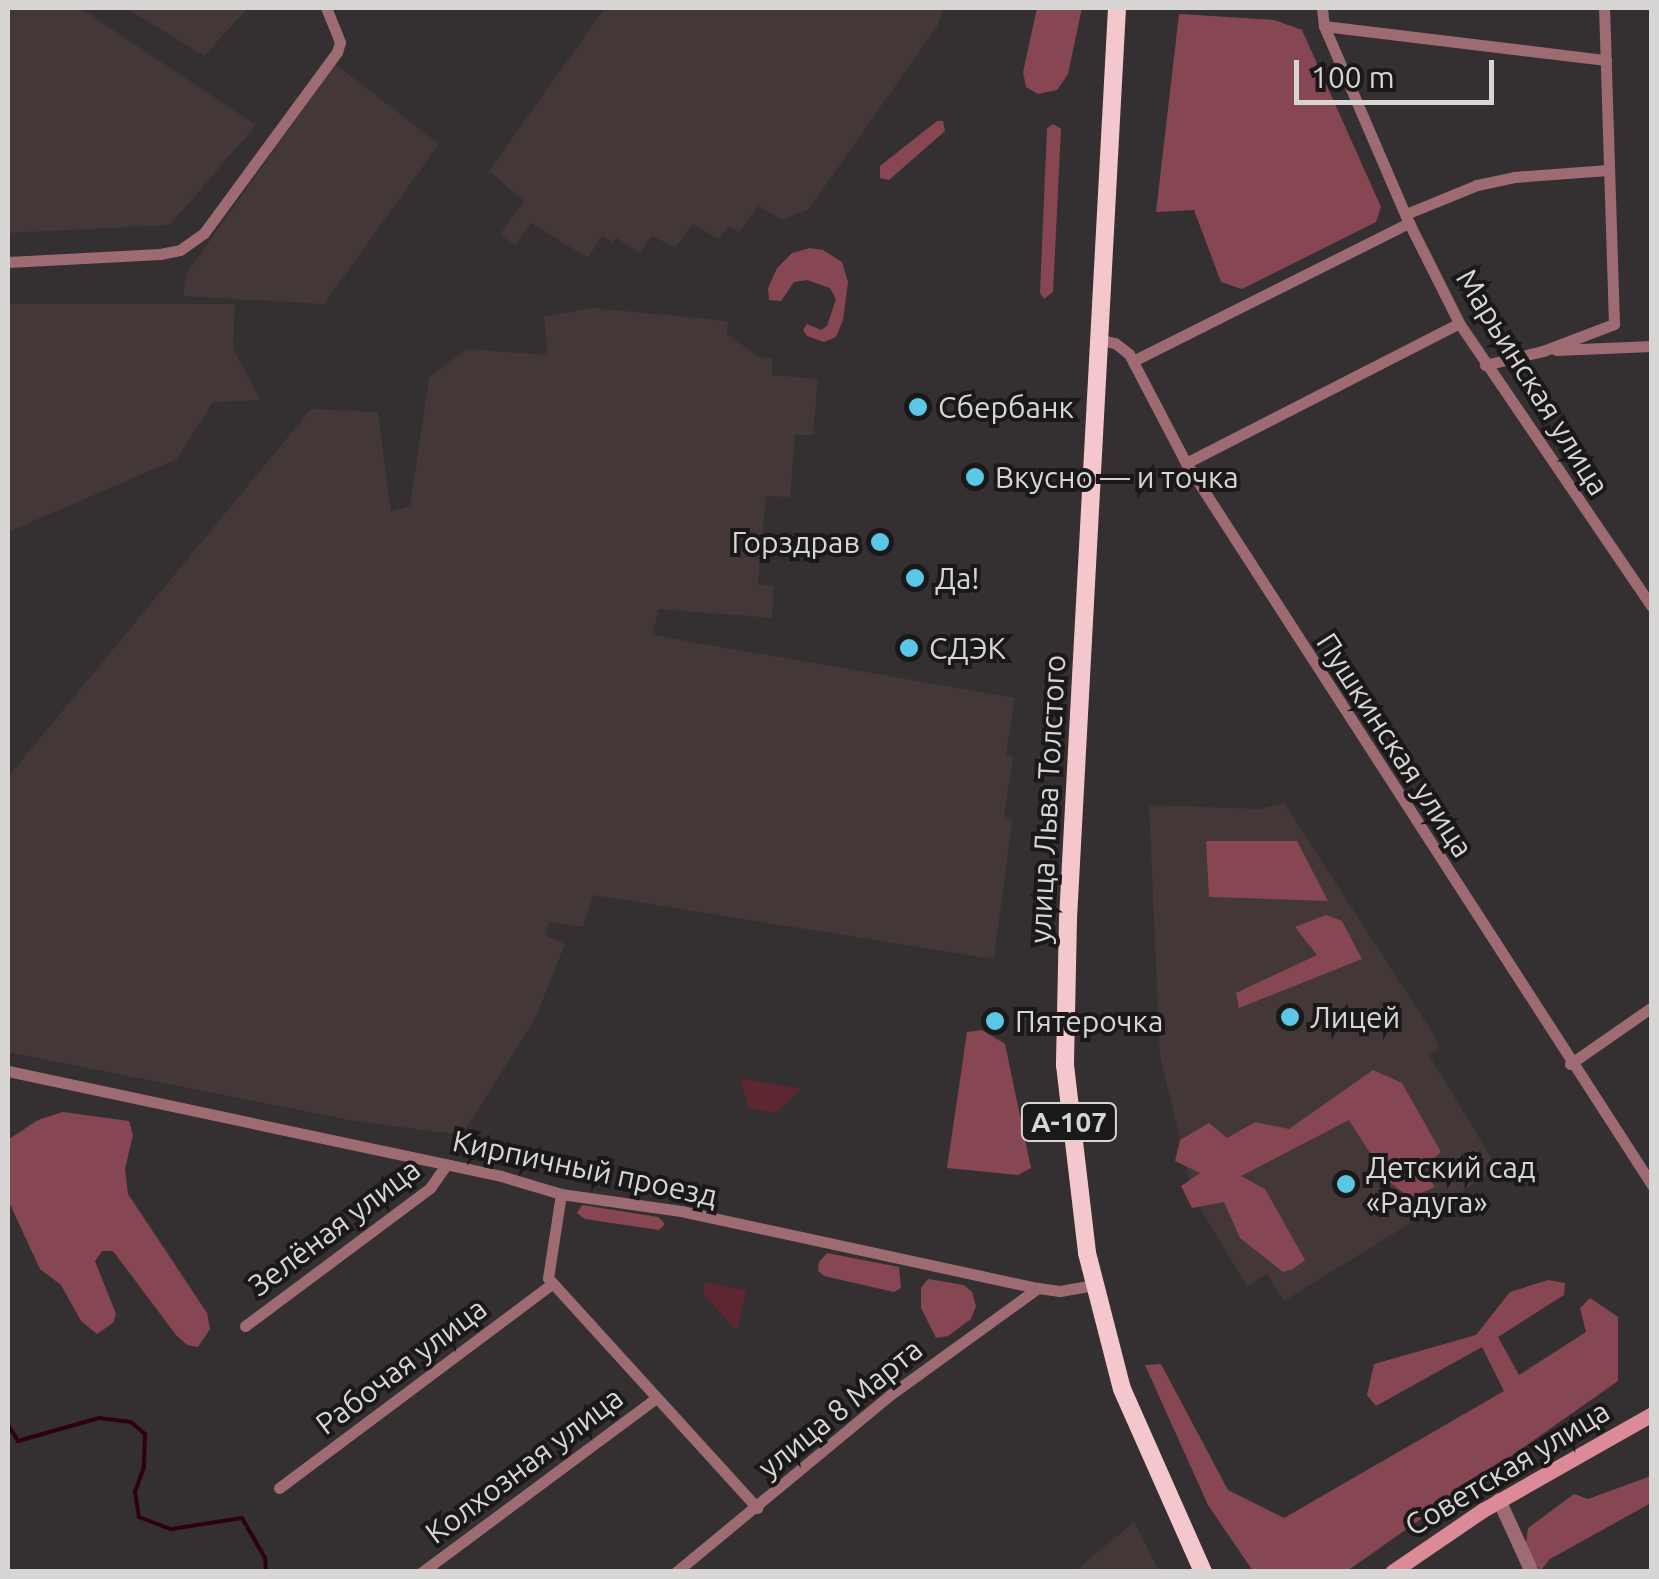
<!DOCTYPE html>
<meta charset="utf-8">
<style>
body{margin:0}
#map{position:relative;width:1659px;height:1579px;overflow:hidden;background:#342f30;font-family:Ubuntu,sans-serif}
div>[style]{position:absolute}
.built>*{inset:0;background:#433738}
.green>*{inset:0;background:#5d2732}
.forest>*{inset:0;background:#874752}
.stream>*{height:4px;margin:-2px;padding:0 2px;transform-origin:2px;border-radius:2px;background:#2d020d}
.minor>*{height:11px;margin:-5.5px;padding:0 5.5px;transform-origin:5.5px;border-radius:5.5px;background:#9f6b72}
.tertiary>*{height:14px;margin:-7px;padding:0 7px;transform-origin:7px;border-radius:7px;background:#9f6b72}
.secondary>*{height:15px;margin:-7.5px;padding:0 7.5px;transform-origin:7.5px;border-radius:7.5px;background:#dc8a97}
.trunk>*{height:18px;margin:-9px;padding:0 9px;transform-origin:9px;border-radius:9px;background:#f4c7cc}
.dots>*{width:28px;height:28px;translate:-50% -50%;box-sizing:border-box;border:5px solid #1a1818;border-radius:50%}
span{translate:-50% -50%;white-space:nowrap;text-align:center;line-height:1.15;-webkit-text-stroke:8px #1a1818;paint-order:stroke}
.shield-label span{padding:2px 8px;background:#1a1818;border:2px solid;border-radius:8px;-webkit-text-stroke-width:0}
.shield-label{font-size:28px;color:#d8d5d5;font-weight:700}
.street-label{font-size:30px;color:#d8d5d5}
.poi-label{font-size:30px;color:#d8d5d5}
.left{translate:0 -50%;text-align:left}
.right{translate:-100% -50%;text-align:right}
.frame{position:absolute;inset:0;border:10px solid #d8d5d5;pointer-events:none}
.scale{position:absolute;left:1294px;top:60px;width:200px;height:45px;box-sizing:border-box;border:5px solid #d8d5d5;border-top:0;padding-left:12px;font-size:30px;line-height:35px;white-space:nowrap;color:#d8d5d5;-webkit-text-stroke:8px #1a1818;paint-order:stroke}
</style>
<div id="map">
<div class="built">
<div style="clip-path:polygon(8px 8px,80px 8px,256px 125px,170px 225px,8px 233px)"></div>
<div style="clip-path:polygon(126px 8px,248px 8px,204px 56px)"></div>
<div style="clip-path:polygon(605px 8px,943px 8px,938px 25px,809px 209px,782px 220px,758px 206px,740px 232px,728px 227px,718px 239px,693px 224px,675px 248px,653px 236px,639px 253px,617px 238px,612px 242px,602px 236px,588px 258px,531px 223px,515px 245px,500px 234px,524px 201px,489px 171px)"></div>
<div style="clip-path:polygon(335px 64px,439px 144px,324px 304px,183px 296px,186px 274px)"></div>
<div style="clip-path:polygon(8px 304px,235px 304px,233px 348px,260px 400px,213px 402px,177px 459px,8px 532px)"></div>
<div style="clip-path:polygon(593px 308px,728px 321px,727px 334px,759px 357px,772px 358px,772px 375px,818px 379px,813px 435px,795px 435px,790px 497px,766px 496px,758px 584px,774px 586px,772px 618px,659px 609px,652px 635px,1015px 698px,1006px 754px,1013px 757px,1004px 816px,1012px 821px,994px 959px,593px 895px,583px 927px,549px 922px,545px 935px,565px 944px,535px 1019px,462px 1135px,354px 1121px,8px 1052px,8px 777px,311px 409px,378px 412px,391px 511px,410px 506px,429px 378px,466px 349px,548px 355px,544px 317px)"></div>
<div style="clip-path:polygon(1284px 803px,1434px 1035px,1439px 1048px,1429px 1055px,1498px 1169px,1284px 1301px,1267px 1274px,1247px 1286px,1194px 1198px,1160px 1056px,1149px 805px,1260px 809px)"></div>
<div style="clip-path:polygon(1134px 1522px,1159px 1571px,1075px 1571px)"></div>
</div>
<div class="green">
<div style="clip-path:polygon(740px 1078px,802px 1089px,775px 1113px,749px 1108px)"></div>
<div style="clip-path:polygon(705px 1282px,746px 1290px,737px 1331px,703px 1294px)"></div>
</div>
<div class="forest">
<div style="clip-path:polygon(1037px 8px,1082px 8px,1068px 74px,1057px 90px,1038px 94px,1026px 87px,1023px 72px)"></div>
<div style="clip-path:polygon(1179px 14px,1274px 20px,1302px 30px,1381px 207px,1376px 222px,1242px 289px,1221px 282px,1194px 210px,1156px 212px)"></div>
<div style="clip-path:polygon(937px 121px,943px 121px,945px 131px,889px 180px,880px 178px,880px 166px)"></div>
<div style="clip-path:polygon(1053px 124px,1061px 129px,1053px 292px,1044px 299px,1040px 293px,1047px 128px)"></div>
<div style="clip-path:polygon(810px 248px,823px 250px,842px 262px,848px 282px,843px 320px,836px 337px,824px 342px,807px 336px,803px 330px,807px 324px,821px 330px,827px 326px,836px 299px,830px 288px,807px 280px,794px 282px,781px 301px,769px 300px,768px 288px,777px 268px,792px 253px)"></div>
<div style="clip-path:polygon(1206px 841px,1297px 841px,1328px 901px,1209px 897px)"></div>
<div style="clip-path:polygon(1326px 915px,1342px 921px,1362px 959px,1239px 1008px,1236px 993px,1317px 955px,1295px 927px)"></div>
<div style="clip-path:polygon(982px 1030px,1005px 1044px,1031px 1168px,1018px 1175px,947px 1168px,967px 1032px)"></div>
<div style="clip-path:polygon(1373px 1070px,1402px 1083px,1441px 1152px,1422px 1169px,1435px 1187px,1410px 1198px,1387px 1180px,1349px 1120px,1241px 1176px,1265px 1189px,1305px 1260px,1293px 1269px,1283px 1272px,1240px 1238px,1224px 1202px,1192px 1208px,1181px 1186px,1200px 1173px,1175px 1161px,1180px 1140px,1209px 1123px,1227px 1138px,1255px 1122px,1289px 1129px)"></div>
<div style="clip-path:polygon(63px 1112px,129px 1121px,133px 1135px,125px 1169px,128px 1194px,207px 1313px,210px 1329px,198px 1347px,187px 1345px,176px 1335px,113px 1251px,102px 1251px,95px 1261px,116px 1314px,113px 1323px,97px 1334px,81px 1321px,61px 1285px,40px 1269px,8px 1200px,9px 1139px,38px 1120px)"></div>
<div style="clip-path:polygon(582px 1205px,658px 1217px,665px 1224px,659px 1230px,585px 1219px,577px 1213px)"></div>
<div style="clip-path:polygon(827px 1253px,899px 1267px,901px 1288px,894px 1292px,824px 1276px,818px 1271px,819px 1262px)"></div>
<div style="clip-path:polygon(928px 1279px,964px 1285px,972px 1292px,976px 1306px,971px 1319px,948px 1336px,936px 1338px,921px 1308px,921px 1288px)"></div>
<div style="clip-path:polygon(1548px 1280px,1565px 1283px,1564px 1295px,1498px 1337px,1519px 1375px,1586px 1332px,1580px 1308px,1590px 1298px,1618px 1317px,1618px 1381px,1347px 1571px,1253px 1571px,1208px 1505px,1145px 1365px,1161px 1364px,1228px 1490px,1284px 1518px,1504px 1391px,1482px 1347px,1376px 1406px,1367px 1395px,1374px 1364px,1476px 1335px,1510px 1292px)"></div>
<div style="clip-path:polygon(1651px 1476px,1651px 1503px,1550px 1559px,1541px 1570px,1525px 1553px,1528px 1528px,1574px 1494px,1588px 1499px)"></div>
</div>
<div class="stream">
<div style="left:8px;top:1425px;width:19px;rotate:58deg"></div>
<div style="left:18px;top:1441px;width:84px;rotate:-15.9deg"></div>
<div style="left:99px;top:1418px;width:32px;rotate:7deg"></div>
<div style="left:131px;top:1422px;width:18px;rotate:41deg"></div>
<div style="left:145px;top:1434px;width:33px;rotate:92deg"></div>
<div style="left:144px;top:1467px;width:27px;rotate:110deg"></div>
<div style="left:135px;top:1492px;width:25px;rotate:81deg"></div>
<div style="left:139px;top:1517px;width:34px;rotate:21deg"></div>
<div style="left:171px;top:1529px;width:72px;rotate:-8.8deg"></div>
<div style="left:242px;top:1518px;width:46px;rotate:60.1deg"></div>
<div style="left:265px;top:1558px;width:14px;rotate:86deg"></div>
</div>
<div class="minor">
<div style="left:1322px;top:8px;width:18px;rotate:84deg"></div>
<div style="left:1324px;top:26px;width:215px;rotate:66.7deg"></div>
<div style="left:1409px;top:223px;width:112px;rotate:63.4deg"></div>
<div style="left:1459px;top:323px;width:343px;rotate:55.8deg"></div>
<div style="left:1324px;top:26px;width:284px;rotate:6.9deg"></div>
<div style="left:1406px;top:214px;width:77px;rotate:-22.2deg"></div>
<div style="left:1477px;top:185px;width:38px;rotate:-12deg"></div>
<div style="left:1514px;top:177px;width:94px;rotate:-4.3deg"></div>
<div style="left:8px;top:262px;width:152px;rotate:-3deg"></div>
<div style="left:160px;top:254px;width:20px;rotate:-11deg"></div>
<div style="left:180px;top:250px;width:29px;rotate:-35deg"></div>
<div style="left:204px;top:233px;width:225px;rotate:-53.7deg"></div>
<div style="left:337px;top:52px;width:10px;rotate:-73deg"></div>
<div style="left:340px;top:42px;width:37px;rotate:-112deg"></div>
<div style="left:1097px;top:339px;width:18px;rotate:13deg"></div>
<div style="left:1115px;top:343px;width:18px;rotate:38deg"></div>
<div style="left:1129px;top:354px;width:123px;rotate:62.4deg"></div>
<div style="left:1186px;top:463px;width:859px;rotate:57.16deg"></div>
<div style="left:1556px;top:350px;width:96px;rotate:-2.4deg"></div>
<div style="left:1133px;top:361px;width:309px;rotate:-26.6deg"></div>
<div style="left:1485px;top:365px;width:60px;rotate:-13.6deg"></div>
<div style="left:1543px;top:351px;width:76px;rotate:-20.8deg"></div>
<div style="left:1614px;top:324px;width:316px;rotate:-91.8deg"></div>
<div style="left:1186px;top:463px;width:307px;rotate:-27.1deg"></div>
<div style="left:1570px;top:1064px;width:100px;rotate:-34.8deg"></div>
<div style="left:8px;top:1071px;width:504px;rotate:12.02deg"></div>
<div style="left:501px;top:1176px;width:63px;rotate:16.7deg"></div>
<div style="left:561px;top:1194px;width:121px;rotate:8.1deg"></div>
<div style="left:681px;top:1211px;width:365px;rotate:12.2deg"></div>
<div style="left:1038px;top:1288px;width:22px;rotate:8deg"></div>
<div style="left:1060px;top:1291px;width:36px;rotate:-10deg"></div>
<div style="left:561px;top:1194px;width:85px;rotate:98.8deg"></div>
<div style="left:548px;top:1278px;width:311px;rotate:47.7deg"></div>
<div style="left:245px;top:1326px;width:231px;rotate:-36.7deg"></div>
<div style="left:430px;top:1188px;width:29px;rotate:-55deg"></div>
<div style="left:279px;top:1488px;width:342px;rotate:-36.8deg"></div>
<div style="left:422px;top:1572px;width:292px;rotate:-36.6deg"></div>
<div style="left:676px;top:1572px;width:278px;rotate:-39.6deg"></div>
<div style="left:890px;top:1395px;width:183px;rotate:-35.9deg"></div>
</div>
<div class="tertiary">
<div style="left:1499px;top:1500px;width:79px;rotate:65.4deg"></div>
</div>
<div class="secondary">
<div style="left:1392px;top:1572px;width:110px;rotate:-34.3deg"></div>
<div style="left:1483px;top:1510px;width:194px;rotate:-29.6deg"></div>
</div>
<div class="trunk">
<div style="left:1117px;top:8px;width:912px;rotate:93.08deg"></div>
<div style="left:1068px;top:919px;width:146px;rotate:91.2deg"></div>
<div style="left:1065px;top:1065px;width:189px;rotate:83.3deg"></div>
<div style="left:1087px;top:1253px;width:140px;rotate:75.6deg"></div>
<div style="left:1122px;top:1389px;width:200px;rotate:66.1deg"></div>
</div>
<div class="dots">
<div style="left:918px;top:407px;background:#5bc7e7"></div>
<div style="left:975px;top:477px;background:#5bc7e7"></div>
<div style="left:880px;top:542px;background:#5bc7e7"></div>
<div style="left:915px;top:578px;background:#5bc7e7"></div>
<div style="left:909px;top:648px;background:#5bc7e7"></div>
<div style="left:1290px;top:1017px;background:#5bc7e7"></div>
<div style="left:995px;top:1021px;background:#5bc7e7"></div>
<div style="left:1346px;top:1184px;background:#5bc7e7"></div>
</div>
<div class="shield-label">
<span style="left:1069px;top:1122px">А-107</span>
</div>
<div class="street-label">
<span style="left:1533px;top:382px;rotate:58deg">Марьинская улица</span>
<span style="left:1395px;top:745px;rotate:57deg">Пушкинская улица</span>
<span style="left:1047px;top:799px;rotate:-87deg">улица Льва Толстого</span>
<span style="left:585px;top:1168px;rotate:12deg">Кирпичный проезд</span>
<span style="left:334px;top:1227px;rotate:-37deg">Зелёная улица</span>
<span style="left:401px;top:1366px;rotate:-37deg">Рабочая улица</span>
<span style="left:840px;top:1408px;rotate:-39deg">улица 8 Марта</span>
<span style="left:524px;top:1465px;rotate:-37deg">Колхозная улица</span>
<span style="left:1507px;top:1468px;rotate:-31deg">Советская улица</span>
</div>
<div class="poi-label">
<span class="left" style="left:938px;top:407px">Сбербанк</span>
<span class="left" style="left:995px;top:477px">Вкусно — и точка</span>
<span class="right" style="left:860px;top:542px">Горздрав</span>
<span class="left" style="left:935px;top:578px">Да!</span>
<span class="left" style="left:929px;top:648px">СДЭК</span>
<span class="left" style="left:1310px;top:1017px">Лицей</span>
<span class="left" style="left:1015px;top:1021px">Пятерочка</span>
<span class="left" style="left:1366px;top:1184px">Детский сад<br>«Радуга»</span>
</div>
<div class="frame"></div>
<div class="scale">100 m</div>
</div>
